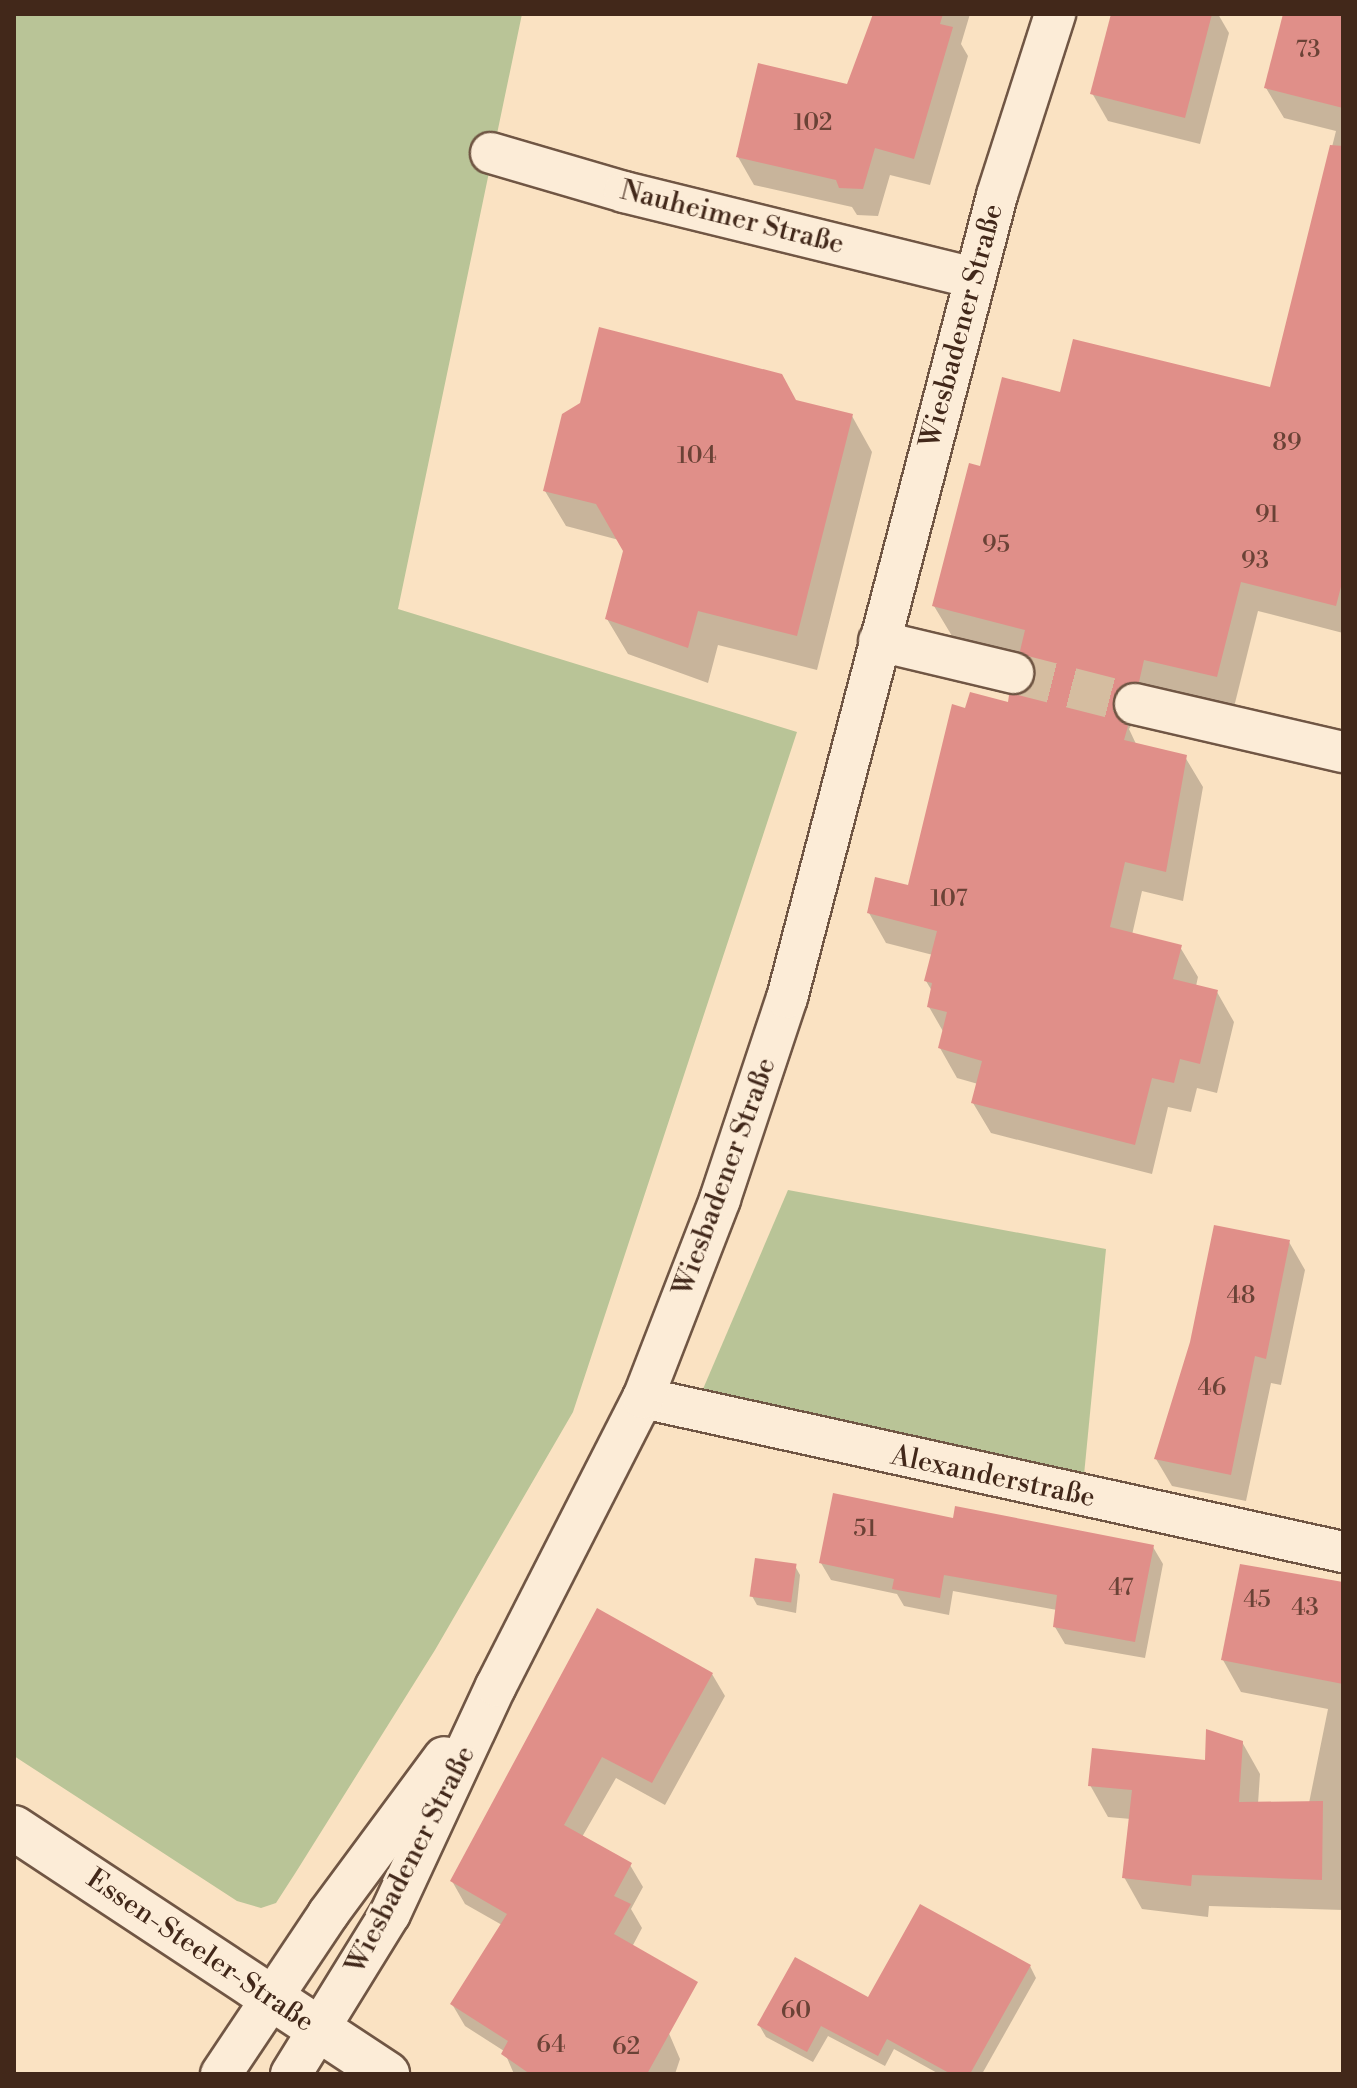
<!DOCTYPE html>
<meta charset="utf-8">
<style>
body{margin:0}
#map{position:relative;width:1357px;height:2088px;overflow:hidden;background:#fae2c2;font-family:"Libre Bodoni",serif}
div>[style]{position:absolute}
.green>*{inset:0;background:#b9c497}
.shadow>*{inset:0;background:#0003}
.building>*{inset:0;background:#e08f89;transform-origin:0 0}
.street-tunnel>*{height:40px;margin-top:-20px;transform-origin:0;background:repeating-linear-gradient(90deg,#d5bda0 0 40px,transparent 0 60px)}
.roads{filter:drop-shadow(2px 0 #705644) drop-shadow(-2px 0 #705644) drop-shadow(0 2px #705644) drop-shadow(0 -2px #705644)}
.street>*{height:40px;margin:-20px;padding:0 20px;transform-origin:20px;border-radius:20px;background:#fcecd7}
.secondary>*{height:44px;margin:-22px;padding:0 22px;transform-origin:22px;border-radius:22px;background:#fcecd7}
span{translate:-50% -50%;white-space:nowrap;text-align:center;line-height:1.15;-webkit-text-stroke:6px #fcecd7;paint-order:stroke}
.number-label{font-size:24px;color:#6a4236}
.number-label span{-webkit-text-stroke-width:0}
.street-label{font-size:28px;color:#42281a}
.frame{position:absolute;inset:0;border:16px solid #42281a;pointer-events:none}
</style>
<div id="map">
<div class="green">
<div style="clip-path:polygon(14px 14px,522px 14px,398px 609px,797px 732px,573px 1412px,435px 1650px,296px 1872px,276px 1903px,261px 1908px,237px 1901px,14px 1756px)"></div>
<div style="clip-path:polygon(788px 1190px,1106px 1249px,1084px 1475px,703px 1389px)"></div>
</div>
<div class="shadow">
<div style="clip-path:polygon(875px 14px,970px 14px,961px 44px,968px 56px,930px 185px,890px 175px,878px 216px,857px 215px,852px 207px,754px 185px,738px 157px,849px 86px)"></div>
<div style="clip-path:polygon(1113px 14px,1218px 14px,1229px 33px,1200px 144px,1108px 121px,1092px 93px)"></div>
<div style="clip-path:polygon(1285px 14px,1343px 14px,1343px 633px,1258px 611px,1234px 707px,1161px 689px,1155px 712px,1136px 718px,1129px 729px,1137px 746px,1185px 757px,1203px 787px,1183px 901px,1142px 891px,1132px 935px,1180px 947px,1198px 977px,1196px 986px,1217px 992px,1234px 1022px,1217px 1093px,1197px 1088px,1191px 1112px,1168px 1107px,1152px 1174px,991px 1133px,973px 1103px,978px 1084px,957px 1078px,940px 1048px,944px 1033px,929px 1007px,932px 991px,926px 981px,933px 955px,886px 943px,869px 913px,909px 888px,967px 710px,1009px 704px,1030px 691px,1037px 678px,1024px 655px,952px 636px,934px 606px,981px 468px,1061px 394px,1271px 389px,1336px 131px,1284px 118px,1266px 88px)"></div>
<div style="clip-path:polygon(796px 402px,852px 416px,872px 452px,817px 670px,718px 645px,708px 683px,628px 654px,607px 619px,625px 550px,619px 540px,566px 526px,545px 491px)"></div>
<div style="clip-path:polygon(1289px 1242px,1305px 1270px,1281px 1385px,1271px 1383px,1246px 1501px,1172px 1486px,1156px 1459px)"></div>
<div style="clip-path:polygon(954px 1520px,1153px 1547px,1163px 1564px,1145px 1658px,1065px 1644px,1055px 1627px,1057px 1610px,953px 1591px,949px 1615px,904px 1606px,897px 1594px,831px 1580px,821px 1563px)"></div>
<div style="clip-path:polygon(795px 1566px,800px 1575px,796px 1613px,757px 1605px,752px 1596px)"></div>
<div style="clip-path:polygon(1343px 1588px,1343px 1910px,1209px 1906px,1208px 1917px,1142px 1909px,1124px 1877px,1131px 1819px,1108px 1817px,1090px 1785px,1206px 1763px,1242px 1742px,1260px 1774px,1258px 1804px,1309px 1803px,1328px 1709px,1241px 1692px,1223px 1660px)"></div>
<div style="clip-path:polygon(598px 1611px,712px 1674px,725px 1696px,665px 1805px,616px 1778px,582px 1837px,630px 1865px,643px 1887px,631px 1909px,642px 1928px,632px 1947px,680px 2059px,675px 2074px,514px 2074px,504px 2051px,465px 2026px,452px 2004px,502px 1925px,465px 1904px,452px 1881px)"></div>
<div style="clip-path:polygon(1030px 1966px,1036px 1978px,982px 2074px,939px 2074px,894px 2049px,885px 2066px,828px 2036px,813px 2062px,766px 2037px,759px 2025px)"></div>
</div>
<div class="building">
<div style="clip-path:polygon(873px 14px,943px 14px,940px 24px,953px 27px,914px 159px,875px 148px,863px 189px,839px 188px,836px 180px,736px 157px,758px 63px,847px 84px)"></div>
<div style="clip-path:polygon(1111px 14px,1212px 14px,1185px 118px,1090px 94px)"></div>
<div style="clip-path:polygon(1283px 14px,1343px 14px,1343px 108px,1264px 88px)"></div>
<div style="clip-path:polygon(1330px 145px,1343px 146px,1343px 579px,1336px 606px,1241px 582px,1217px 677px,1144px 660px,1139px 682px,1119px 688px,1113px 700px,1113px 711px,1128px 726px,1124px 740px,1187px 755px,1166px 872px,1125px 862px,1110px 927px,1182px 945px,1173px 979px,1218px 990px,1200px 1064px,1180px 1059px,1174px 1083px,1152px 1078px,1135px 1145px,971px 1103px,982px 1061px,938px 1048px,947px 1012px,927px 1007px,932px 983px,924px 981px,937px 931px,867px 913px,875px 877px,908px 885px,952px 704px,965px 708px,970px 692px,1008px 702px,1009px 695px,1029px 689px,1035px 678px,1035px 666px,1020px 651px,1025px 630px,932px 606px,969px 463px,980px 466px,1002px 377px,1060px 392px,1073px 339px,1270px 387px)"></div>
<div style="clip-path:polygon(599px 327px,782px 374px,796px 400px,853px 414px,797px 636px,698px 611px,688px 648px,605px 619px,623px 551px,596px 504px,543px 491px,562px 414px,580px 403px)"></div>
<div style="clip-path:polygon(1214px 1225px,1290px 1240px,1266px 1359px,1255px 1356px,1231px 1475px,1154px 1459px,1190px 1342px)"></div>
<div style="clip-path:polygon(833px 1493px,953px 1518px,955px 1506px,1154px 1545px,1135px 1642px,1053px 1627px,1057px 1595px,944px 1575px,940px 1598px,892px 1589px,894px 1579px,819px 1563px)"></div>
<div style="left:755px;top:1558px;width:42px;height:39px;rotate:8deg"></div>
<div style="clip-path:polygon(1240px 1564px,1343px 1582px,1343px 1684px,1221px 1660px)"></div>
<div style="clip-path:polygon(597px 1608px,713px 1673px,652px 1783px,602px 1757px,564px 1825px,632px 1863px,614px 1896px,631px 1904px,614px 1934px,698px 1982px,647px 2074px,530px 2074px,501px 2054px,508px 2041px,450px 2004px,507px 1914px,450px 1881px)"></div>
<div style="clip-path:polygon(1206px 1729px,1243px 1741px,1239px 1802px,1323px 1801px,1322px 1880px,1192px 1875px,1191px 1886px,1122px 1878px,1132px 1790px,1088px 1786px,1092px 1748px,1205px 1760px)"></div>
<div style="clip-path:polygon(920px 1904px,1031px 1965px,970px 2074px,951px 2074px,887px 2039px,878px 2056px,821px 2026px,807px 2052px,757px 2025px,795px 1957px,868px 1997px)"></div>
</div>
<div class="street-tunnel">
<div style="left:1013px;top:673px;width:126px;rotate:14.3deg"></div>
</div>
<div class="roads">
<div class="street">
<div style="left:491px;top:153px;width:139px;rotate:16.3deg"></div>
<div style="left:624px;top:192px;width:360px;rotate:13.8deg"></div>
<div style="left:879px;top:641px;width:138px;rotate:13.4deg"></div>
<div style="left:1135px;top:704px;width:213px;rotate:13deg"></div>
<div style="left:643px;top:1398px;width:717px;rotate:12.41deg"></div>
<div style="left:221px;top:2074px;width:192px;rotate:-56.2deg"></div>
<div style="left:328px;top:1914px;width:195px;rotate:-53.5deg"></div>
<div style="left:291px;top:2074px;width:188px;rotate:-58.3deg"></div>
<div style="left:390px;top:1914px;width:251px;rotate:-65.1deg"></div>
<div style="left:496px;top:1686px;width:323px;rotate:-63deg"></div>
<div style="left:643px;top:1398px;width:213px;rotate:-68.8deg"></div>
<div style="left:720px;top:1199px;width:212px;rotate:-71.6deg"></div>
<div style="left:787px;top:998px;width:830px;rotate:-75.34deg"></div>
<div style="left:997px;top:195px;width:190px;rotate:-72.2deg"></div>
</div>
<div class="secondary">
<div style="left:14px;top:1828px;width:447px;rotate:33.4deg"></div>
</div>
</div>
<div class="number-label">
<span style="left:1308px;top:51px">73</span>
<span style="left:813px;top:124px">102</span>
<span style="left:1287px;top:444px">89</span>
<span style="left:697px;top:457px">104</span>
<span style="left:1267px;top:516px">91</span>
<span style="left:996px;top:546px">95</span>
<span style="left:1255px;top:562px">93</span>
<span style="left:949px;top:900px">107</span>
<span style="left:1241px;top:1297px">48</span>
<span style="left:1212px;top:1389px">46</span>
<span style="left:865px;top:1530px">51</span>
<span style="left:1121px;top:1589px">47</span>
<span style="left:1257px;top:1601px">45</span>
<span style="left:1305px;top:1609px">43</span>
<span style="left:796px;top:2012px">60</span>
<span style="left:551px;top:2046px">64</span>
<span style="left:626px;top:2048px">62</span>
</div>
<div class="street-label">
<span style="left:732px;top:218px;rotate:14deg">Nauheimer Straße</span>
<span style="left:962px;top:326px;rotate:-75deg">Wiesbadener Straße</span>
<span style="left:725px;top:1177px;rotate:-70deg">Wiesbadener Straße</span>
<span style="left:993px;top:1477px;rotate:12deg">Alexanderstraße</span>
<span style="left:411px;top:1860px;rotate:-63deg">Wiesbadener Straße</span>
<span style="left:200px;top:1951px;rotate:34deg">Essen-Steeler-Straße</span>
</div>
<div class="frame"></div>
</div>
